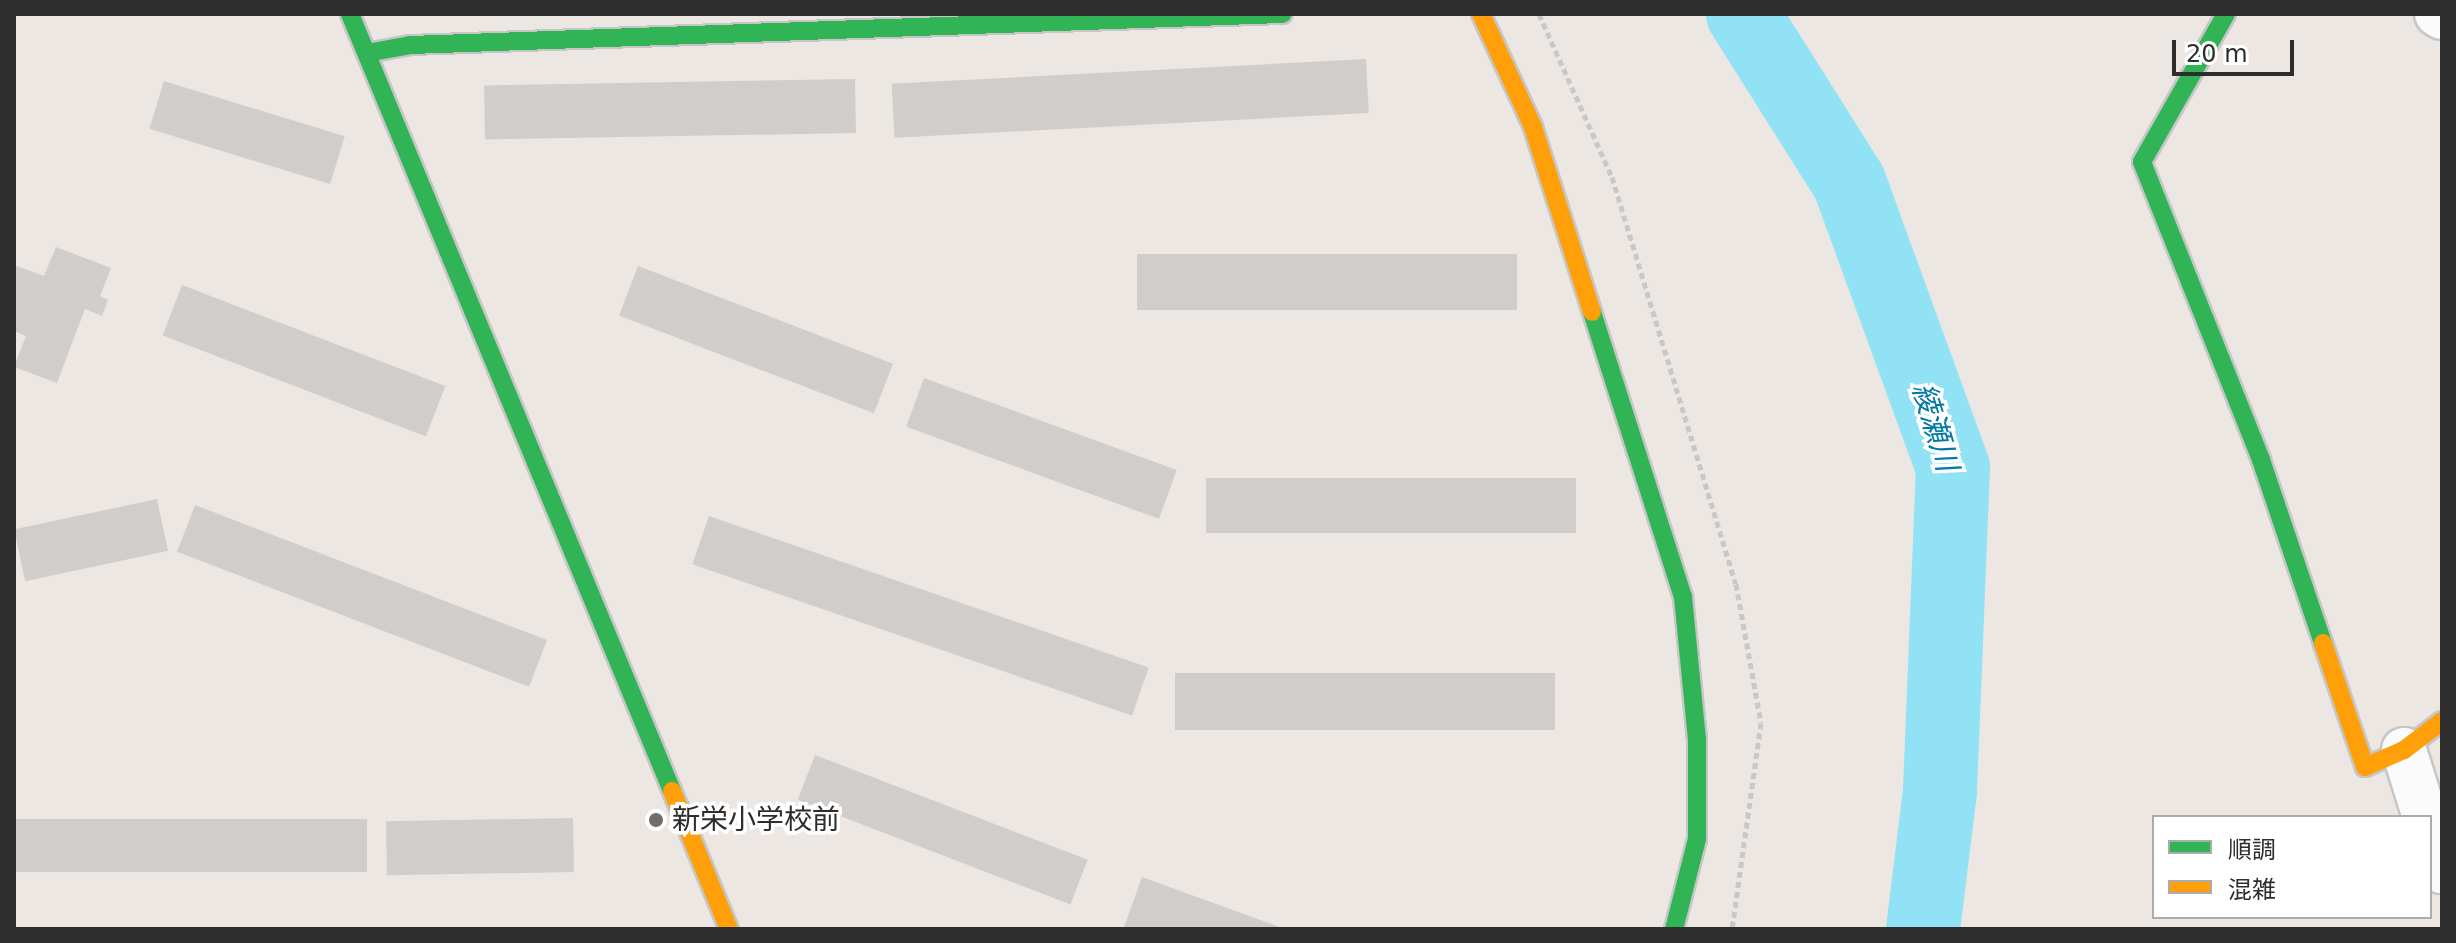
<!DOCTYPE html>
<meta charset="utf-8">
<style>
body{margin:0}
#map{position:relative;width:2456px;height:943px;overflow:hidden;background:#ece7e3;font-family:"DejaVu Sans","Noto Sans JP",sans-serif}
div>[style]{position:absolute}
.river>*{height:74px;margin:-37px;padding:0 37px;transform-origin:37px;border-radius:37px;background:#90e2f4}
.building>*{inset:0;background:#d0cdca;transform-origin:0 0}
.path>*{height:5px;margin-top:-2.5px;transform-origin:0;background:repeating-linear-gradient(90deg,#c8c8c8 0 6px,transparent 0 10px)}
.roads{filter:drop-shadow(2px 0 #c7c6c6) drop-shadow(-2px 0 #c7c6c6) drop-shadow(0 2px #c7c6c6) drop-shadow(0 -2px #c7c6c6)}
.street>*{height:44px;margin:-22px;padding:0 22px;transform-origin:22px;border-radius:22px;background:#fcfbfb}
.fast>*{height:18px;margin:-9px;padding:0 9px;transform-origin:9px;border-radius:9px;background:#30b455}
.slow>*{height:18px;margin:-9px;padding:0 9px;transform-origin:9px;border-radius:9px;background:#ff9f0a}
.dots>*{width:22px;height:22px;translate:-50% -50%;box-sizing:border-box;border:4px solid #fff;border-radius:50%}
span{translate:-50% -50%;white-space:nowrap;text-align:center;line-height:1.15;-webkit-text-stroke:7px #fff;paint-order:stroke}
.poi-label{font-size:28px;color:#2d2d2d}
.left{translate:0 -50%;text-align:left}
.water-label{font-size:30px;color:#017aa6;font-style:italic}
.frame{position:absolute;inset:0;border:16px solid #2d2d2d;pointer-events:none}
.legend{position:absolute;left:2152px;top:815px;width:280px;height:104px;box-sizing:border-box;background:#fff;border:2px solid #ababab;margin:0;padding:10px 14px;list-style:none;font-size:24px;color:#2d2d2d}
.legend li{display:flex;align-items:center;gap:16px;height:40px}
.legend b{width:40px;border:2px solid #ababab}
.scale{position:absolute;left:2172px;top:40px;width:122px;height:36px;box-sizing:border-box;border:4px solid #2d2d2d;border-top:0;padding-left:10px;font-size:24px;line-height:28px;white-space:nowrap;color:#2d2d2d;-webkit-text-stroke:6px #fff;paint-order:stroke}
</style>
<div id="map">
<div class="river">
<div style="left:1743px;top:14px;width:199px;rotate:57.8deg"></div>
<div style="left:1849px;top:182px;width:303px;rotate:70deg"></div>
<div style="left:1953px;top:467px;width:324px;rotate:92.3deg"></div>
<div style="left:1940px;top:791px;width:139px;rotate:97deg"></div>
</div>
<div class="building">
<div style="left:1366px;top:59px;width:54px;height:475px;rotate:87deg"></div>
<div style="left:855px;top:79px;width:54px;height:371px;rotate:89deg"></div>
<div style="left:164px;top:81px;width:189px;height:50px;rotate:17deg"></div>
<div style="clip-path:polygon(56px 247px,111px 268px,100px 296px,108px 300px,102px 316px,85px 309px,57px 383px,14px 367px,26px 336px,14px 331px,14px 265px,44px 276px)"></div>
<div style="left:1517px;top:254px;width:56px;height:380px;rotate:90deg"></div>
<div style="left:638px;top:266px;width:273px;height:53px;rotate:21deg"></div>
<div style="left:182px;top:285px;width:282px;height:54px;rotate:21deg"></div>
<div style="left:924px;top:378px;width:269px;height:52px;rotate:20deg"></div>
<div style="left:1576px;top:478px;width:55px;height:370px;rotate:90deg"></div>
<div style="left:157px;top:499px;width:53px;height:146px;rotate:78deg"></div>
<div style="left:195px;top:505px;width:377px;height:50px;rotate:21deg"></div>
<div style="left:709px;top:516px;width:465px;height:51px;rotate:19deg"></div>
<div style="left:1555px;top:673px;width:57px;height:380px;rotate:90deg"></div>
<div style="left:815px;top:755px;width:292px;height:48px;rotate:21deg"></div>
<div style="left:573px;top:818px;width:54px;height:187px;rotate:89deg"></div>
<div style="left:367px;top:819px;width:53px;height:353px;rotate:90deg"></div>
<div style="clip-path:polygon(1142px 877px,1285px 929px,1124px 927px)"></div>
</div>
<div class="path">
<div style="left:1539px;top:14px;width:179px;rotate:65.9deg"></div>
<div style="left:1612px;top:177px;width:425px;rotate:73.1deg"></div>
<div style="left:1736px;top:584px;width:141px;rotate:79.8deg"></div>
<div style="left:1761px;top:723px;width:208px;rotate:98deg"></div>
</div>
<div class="roads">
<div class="street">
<div style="left:2437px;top:14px;width:6px;rotate:31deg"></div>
<div style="left:2404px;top:750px;width:70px;rotate:72.6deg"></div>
<div style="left:2430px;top:832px;width:41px;rotate:72.9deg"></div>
</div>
<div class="fast">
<div style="left:350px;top:14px;width:841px;rotate:67.49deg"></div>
<div style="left:2226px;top:14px;width:170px;rotate:119.6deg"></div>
<div style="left:2142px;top:162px;width:321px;rotate:68.2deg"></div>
<div style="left:2261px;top:460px;width:193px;rotate:71.3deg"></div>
<div style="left:367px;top:53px;width:45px;rotate:-10.3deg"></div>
<div style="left:411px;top:45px;width:872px;rotate:-2.04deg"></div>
<div style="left:1592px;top:312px;width:299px;rotate:72.3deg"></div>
<div style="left:1683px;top:597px;width:144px;rotate:84.4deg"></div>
<div style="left:1697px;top:740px;width:99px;rotate:90deg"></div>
<div style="left:1697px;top:839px;width:93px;rotate:104.3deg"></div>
</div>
<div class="slow">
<div style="left:1481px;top:14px;width:124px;rotate:65.3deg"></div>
<div style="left:1533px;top:127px;width:194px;rotate:72.3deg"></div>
<div style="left:2323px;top:643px;width:131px;rotate:71.3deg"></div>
<div style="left:2365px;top:767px;width:43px;rotate:-23.6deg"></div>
<div style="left:2404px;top:750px;width:48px;rotate:-37.3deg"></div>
<div style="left:672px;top:791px;width:149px;rotate:67.6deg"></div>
</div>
</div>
<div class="dots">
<div style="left:656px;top:820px;background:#706e6d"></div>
</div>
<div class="poi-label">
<span class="left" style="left:672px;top:820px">新栄小学校前</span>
</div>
<div class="water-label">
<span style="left:1935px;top:427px;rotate:73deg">綾瀬川</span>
</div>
<div class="frame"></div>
<ul class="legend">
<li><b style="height:10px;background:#30b455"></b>順調</li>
<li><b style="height:10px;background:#ff9f0a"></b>混雑</li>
</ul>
<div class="scale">20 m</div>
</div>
